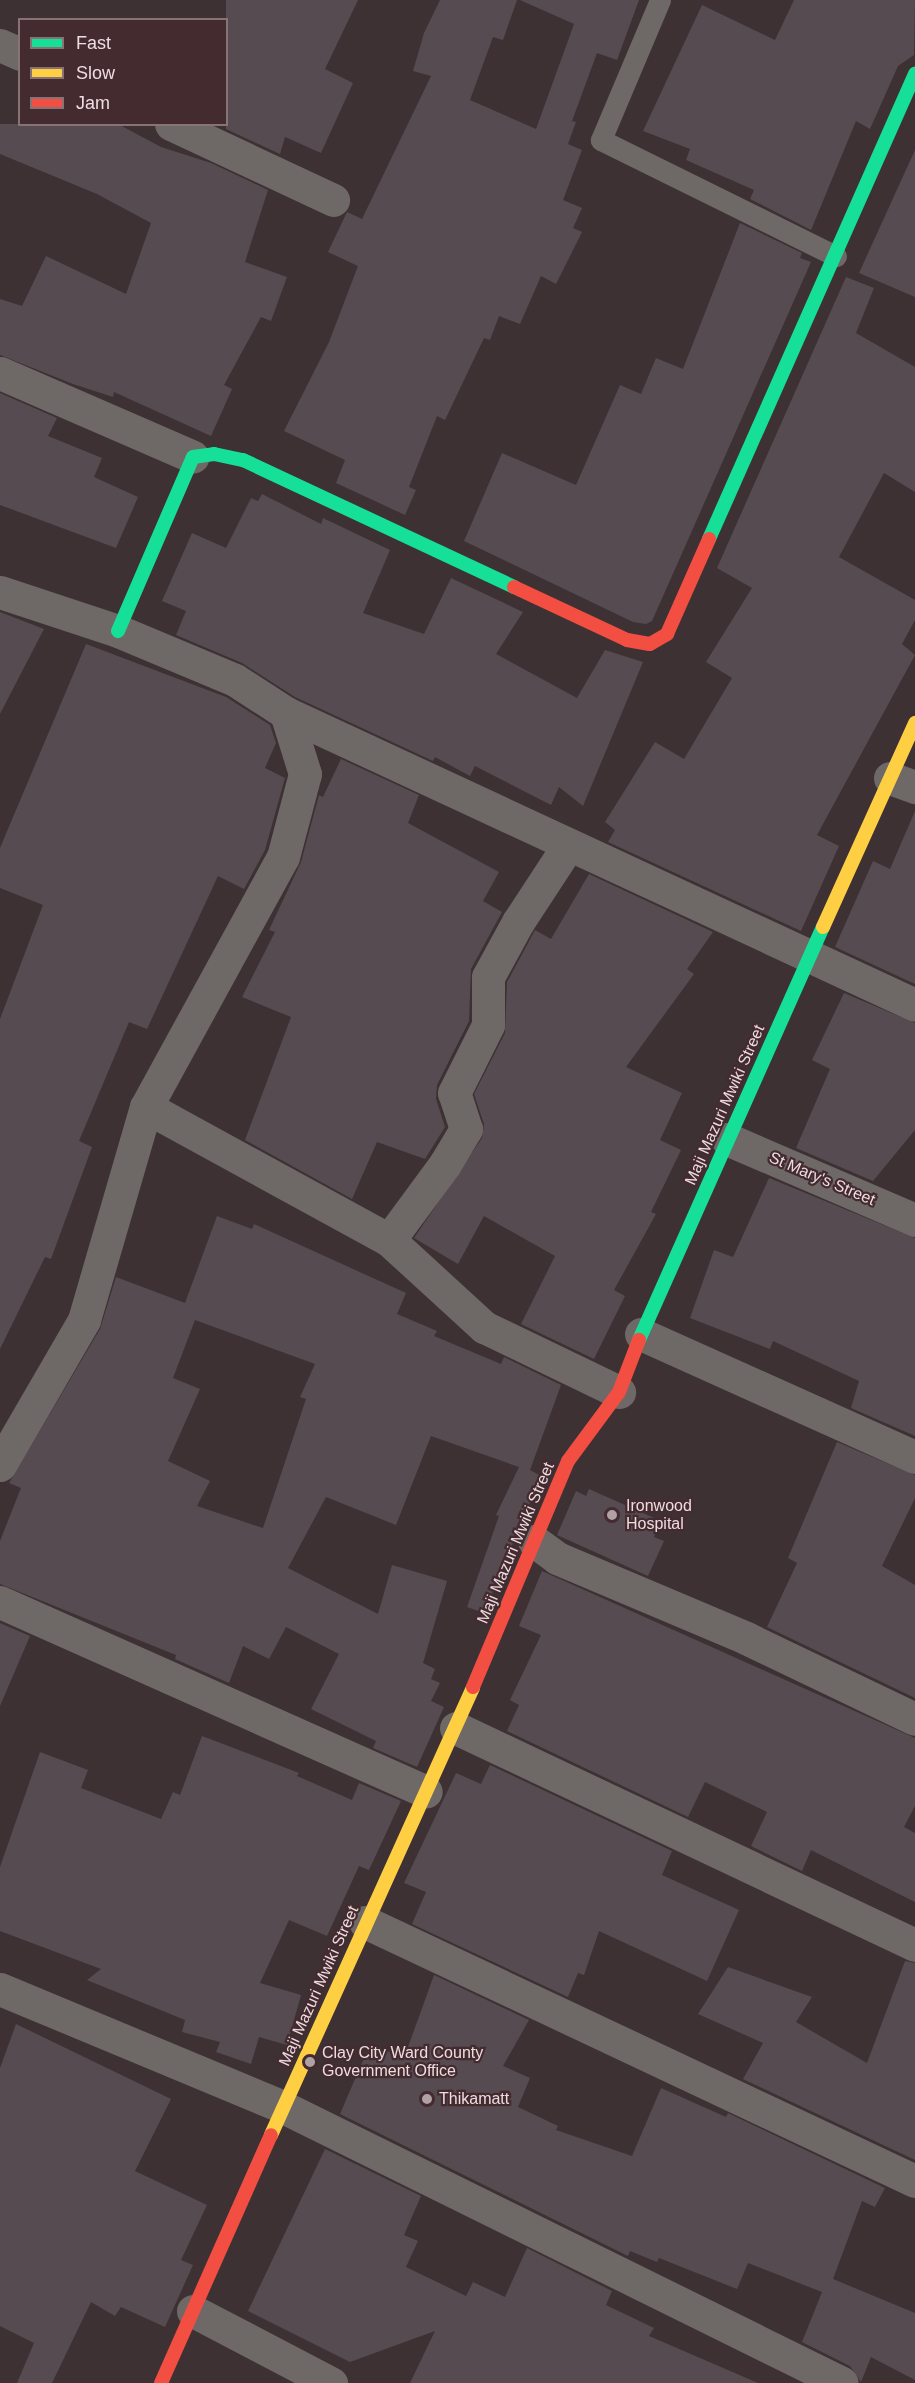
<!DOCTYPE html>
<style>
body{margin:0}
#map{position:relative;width:915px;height:2383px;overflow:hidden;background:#3d3134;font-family:Helvetica,sans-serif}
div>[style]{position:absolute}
.building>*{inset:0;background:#564b51}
.lane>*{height:21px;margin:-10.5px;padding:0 10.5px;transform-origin:10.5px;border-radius:10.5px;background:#6e6867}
.street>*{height:33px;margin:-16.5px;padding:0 16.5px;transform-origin:16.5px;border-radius:16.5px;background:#6e6867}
.fast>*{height:14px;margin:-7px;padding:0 7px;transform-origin:7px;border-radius:7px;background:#16e098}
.slow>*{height:14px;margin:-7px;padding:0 7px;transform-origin:7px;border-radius:7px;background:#ffcf43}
.jam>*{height:14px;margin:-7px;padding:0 7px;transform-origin:7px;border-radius:7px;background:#f24e42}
.dots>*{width:16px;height:16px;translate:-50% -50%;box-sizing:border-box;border:3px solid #432b30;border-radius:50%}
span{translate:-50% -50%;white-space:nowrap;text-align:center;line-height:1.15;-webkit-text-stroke:4.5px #432b30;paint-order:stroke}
.street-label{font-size:16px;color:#eedde0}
.poi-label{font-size:16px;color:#eedde0}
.left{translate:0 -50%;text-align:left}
.legend{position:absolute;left:18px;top:18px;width:210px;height:108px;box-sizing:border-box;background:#432b30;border:2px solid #877276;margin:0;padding:8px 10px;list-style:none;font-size:18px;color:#eedde0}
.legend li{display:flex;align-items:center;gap:12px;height:30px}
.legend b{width:30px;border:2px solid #877276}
</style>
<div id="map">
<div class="building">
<div style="clip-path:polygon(226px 0,358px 0,325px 69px,353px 83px,321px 153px,285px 137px,280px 154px,226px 129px)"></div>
<div style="clip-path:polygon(440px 0,517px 0,503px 40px,493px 37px,470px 100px,536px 129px,574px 24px,520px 0,639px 0,617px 60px,597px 53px,572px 121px,576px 122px,568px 144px,582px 150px,563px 200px,582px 208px,573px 228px,582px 232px,556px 284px,541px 276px,520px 324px,499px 316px,490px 340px,484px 338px,445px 420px,437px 416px,409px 487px,416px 490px,405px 515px,336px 483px,345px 460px,284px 431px,329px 342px,358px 266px,328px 252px,347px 212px,362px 219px,431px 76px,413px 71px,424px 33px)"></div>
<div style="clip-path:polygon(794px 0,915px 0,914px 55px,898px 66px,870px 129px,856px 121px,811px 230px,750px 199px,754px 190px,686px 160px,690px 149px,643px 131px,702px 5px,775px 40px)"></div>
<div style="clip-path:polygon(0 124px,118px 124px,161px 147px,211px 163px,268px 190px,245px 262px,287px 277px,271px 321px,261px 317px,224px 385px,232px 389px,211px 436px,114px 392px,113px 397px,73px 384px,0 355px,0 299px,22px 306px,46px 256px,126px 294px,151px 223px,97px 194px,0 154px)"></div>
<div style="clip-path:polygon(915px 150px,915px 297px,859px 273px)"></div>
<div style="clip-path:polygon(740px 223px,802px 253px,800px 258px,811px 262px,652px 621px,646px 624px,633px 622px,464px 541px,502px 453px,576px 485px,620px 385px,641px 394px,656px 358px,683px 369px)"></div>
<div style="clip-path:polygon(846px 277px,874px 288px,856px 333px,915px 367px,915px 492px,884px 473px,839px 557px,915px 600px,915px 620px,902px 644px,915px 655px,817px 835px,839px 846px,801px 931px,608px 842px,615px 830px,605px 822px,655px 742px,684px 759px,732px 678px,706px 662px,752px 588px,717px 568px)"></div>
<div style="clip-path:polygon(0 393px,57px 418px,48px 436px,102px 458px,94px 477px,138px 497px,116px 548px,0 505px)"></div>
<div style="clip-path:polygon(262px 494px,321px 524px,323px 518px,390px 550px,363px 613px,424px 634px,451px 578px,523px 612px,496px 654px,577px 698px,605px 650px,643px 662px,583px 806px,559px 787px,551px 805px,475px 766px,470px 776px,435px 757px,433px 761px,295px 697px,242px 663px,176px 635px,186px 611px,162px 601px,192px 533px,226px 548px,251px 498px,258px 501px)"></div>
<div style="clip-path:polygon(0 612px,44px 629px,0 714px)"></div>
<div style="clip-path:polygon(86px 644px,226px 697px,270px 725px,276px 743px,265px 768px,285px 778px,265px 850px,244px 889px,218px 876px,147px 1029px,129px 1022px,79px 1141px,92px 1147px,51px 1259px,45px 1257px,0 1349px,0 1019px,43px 905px,0 888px,0 848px)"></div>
<div style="clip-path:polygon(341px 759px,419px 795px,408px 823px,499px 872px,483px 901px,502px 912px,471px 969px,469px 1021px,437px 1085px,436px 1099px,445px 1127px,425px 1159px,377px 1142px,352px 1199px,245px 1140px,291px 1017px,242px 997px,275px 932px,269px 930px,301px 862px,319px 795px,323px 797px)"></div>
<div style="clip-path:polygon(915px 811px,915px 984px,835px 947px,873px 861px,890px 869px)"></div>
<div style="clip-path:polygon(589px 874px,713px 932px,687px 969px,694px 974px,626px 1067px,682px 1093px,660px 1140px,681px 1150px,651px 1212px,656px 1214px,614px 1290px,625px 1296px,594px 1359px,521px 1324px,555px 1256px,484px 1216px,458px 1264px,414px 1238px,482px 1138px,484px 1124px,474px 1094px,505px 1033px,507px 982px,535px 930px,551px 939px)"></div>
<div style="clip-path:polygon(844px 993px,915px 1023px,915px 1130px,873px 1181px,796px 1148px,830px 1069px,812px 1060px)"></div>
<div style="clip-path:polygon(769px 1178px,915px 1238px,915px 1436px,851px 1408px,859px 1381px,773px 1341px,770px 1349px,690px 1318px,714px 1250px,733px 1257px)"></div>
<div style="clip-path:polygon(evenodd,217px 1216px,252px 1229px,254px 1224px,406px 1293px,397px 1314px,437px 1331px,434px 1336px,501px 1364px,504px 1357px,561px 1385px,530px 1470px,541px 1476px,484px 1613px,467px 1607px,499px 1516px,496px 1515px,519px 1467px,431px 1436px,396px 1525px,326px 1497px,288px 1568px,378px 1614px,392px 1565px,447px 1581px,423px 1663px,435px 1669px,431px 1679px,440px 1683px,431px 1701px,444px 1707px,417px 1767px,373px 1748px,376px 1741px,311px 1709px,339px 1654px,286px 1627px,269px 1659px,243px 1646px,229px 1683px,175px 1659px,176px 1655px,0 1584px,0 1541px,21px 1488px,9px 1483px,100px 1329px,116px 1277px,185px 1303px,217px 1216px,195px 1320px,315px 1364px,300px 1397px,306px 1399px,263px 1528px,197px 1506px,210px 1481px,168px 1461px,200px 1389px,173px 1378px,195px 1320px)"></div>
<div style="clip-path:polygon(837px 1442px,915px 1475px,915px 1498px,882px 1566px,915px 1585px,915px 1698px,767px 1627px,797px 1563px,788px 1558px)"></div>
<div style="clip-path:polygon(589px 1489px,661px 1521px,654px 1537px,664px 1541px,648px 1576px,557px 1535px,576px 1491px,586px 1496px)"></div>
<div style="clip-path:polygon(542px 1571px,915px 1738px,915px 1806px,904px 1827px,915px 1833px,915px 1902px,811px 1850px,802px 1871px,751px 1846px,767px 1812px,705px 1782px,688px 1817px,507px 1731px,519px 1705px,510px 1700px,541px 1635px,519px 1626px)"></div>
<div style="clip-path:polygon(0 1623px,30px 1636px,0 1706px)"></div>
<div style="clip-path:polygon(202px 1736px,299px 1773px,297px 1776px,352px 1800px,359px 1783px,401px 1801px,369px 1870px,359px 1866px,327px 1936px,289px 1920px,260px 1983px,301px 1995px,287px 2045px,259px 2037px,251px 2064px,216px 2052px,220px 2042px,182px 2032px,185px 2020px,87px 1980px,101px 1969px,0 1931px,0 1867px,40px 1752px,88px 1770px,81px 1788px,161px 1819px,173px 1792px,180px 1795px)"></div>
<div style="clip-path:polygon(490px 1765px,672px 1851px,662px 1875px,739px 1910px,707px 1981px,599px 1931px,584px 1975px,578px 1973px,568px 1997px,412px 1924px,426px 1892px,404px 1883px,456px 1773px,481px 1784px)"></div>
<div style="clip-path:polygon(905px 1961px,915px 1963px,915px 2160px,743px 2079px,763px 2043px,698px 2014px,728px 1967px,812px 1997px,796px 2022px,867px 2063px)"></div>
<div style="clip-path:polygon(434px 1975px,529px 2020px,503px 2066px,530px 2078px,518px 2107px,558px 2126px,556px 2130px,632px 2156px,661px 2088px,726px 2117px,728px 2113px,885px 2188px,875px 2207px,862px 2201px,833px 2279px,915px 2313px,915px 2380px,871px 2357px,861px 2382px,850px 2366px,802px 2342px,822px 2292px,748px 2263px,737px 2289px,659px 2258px,657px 2262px,630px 2251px,628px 2256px,340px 2114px,370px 2044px,404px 2058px)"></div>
<div style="clip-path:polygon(16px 2024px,171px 2099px,135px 2171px,207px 2205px,181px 2260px,193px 2265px,165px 2327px,121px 2307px,115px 2316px,91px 2302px,52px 2383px,17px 2383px,34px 2343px,0 2326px,0 2068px)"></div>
<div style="clip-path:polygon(325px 2149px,421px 2196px,404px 2235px,418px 2241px,406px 2267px,466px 2296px,473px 2282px,505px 2297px,527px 2248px,612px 2291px,606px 2305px,654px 2328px,649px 2336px,758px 2383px,410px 2383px,435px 2331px,350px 2362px,248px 2311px)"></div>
</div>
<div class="lane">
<div style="left:660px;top:0;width:152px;rotate:112.9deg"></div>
<div style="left:601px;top:140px;width:262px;rotate:26.3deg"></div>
</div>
<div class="street">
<div style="left:0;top:45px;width:22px;rotate:24deg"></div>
<div style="left:171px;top:124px;width:179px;rotate:25.1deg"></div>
<div style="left:0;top:373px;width:210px;rotate:23.5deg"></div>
<div style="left:0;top:592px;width:124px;rotate:18.3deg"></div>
<div style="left:118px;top:631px;width:127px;rotate:22.7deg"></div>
<div style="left:235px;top:680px;width:61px;rotate:32.9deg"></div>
<div style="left:286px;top:713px;width:693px;rotate:24.9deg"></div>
<div style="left:890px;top:778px;width:27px;rotate:20deg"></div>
<div style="left:146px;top:1107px;width:277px;rotate:28.7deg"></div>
<div style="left:389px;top:1240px;width:129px;rotate:42.5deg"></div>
<div style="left:484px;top:1327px;width:150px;rotate:25.7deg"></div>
<div style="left:727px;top:1139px;width:205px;rotate:23.3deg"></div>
<div style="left:389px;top:1240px;width:94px;rotate:-53.6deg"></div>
<div style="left:445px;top:1164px;width:41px;rotate:-59deg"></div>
<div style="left:466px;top:1129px;width:38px;rotate:-108deg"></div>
<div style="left:454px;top:1093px;width:76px;rotate:-63.4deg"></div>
<div style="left:488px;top:1025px;width:48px;rotate:-90deg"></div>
<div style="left:488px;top:977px;width:63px;rotate:-61.4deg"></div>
<div style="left:518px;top:922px;width:90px;rotate:-56.8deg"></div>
<div style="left:641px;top:1334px;width:300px;rotate:24.2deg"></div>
<div style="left:0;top:1465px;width:168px;rotate:-59.9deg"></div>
<div style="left:84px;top:1320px;width:222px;rotate:-73.8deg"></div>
<div style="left:146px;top:1107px;width:285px;rotate:-61.3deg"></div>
<div style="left:283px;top:857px;width:86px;rotate:-75.2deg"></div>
<div style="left:305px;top:774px;width:64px;rotate:-107.3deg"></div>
<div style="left:534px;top:1541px;width:29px;rotate:36deg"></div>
<div style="left:557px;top:1558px;width:205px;rotate:22.9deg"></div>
<div style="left:746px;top:1638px;width:187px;rotate:25.6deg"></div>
<div style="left:0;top:1602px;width:466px;rotate:24deg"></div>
<div style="left:456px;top:1728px;width:508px;rotate:25.3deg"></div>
<div style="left:365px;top:1922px;width:608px;rotate:25.22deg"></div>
<div style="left:0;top:1989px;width:307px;rotate:22.6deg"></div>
<div style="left:283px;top:2107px;width:623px;rotate:26.28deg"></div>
<div style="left:193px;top:2311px;width:156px;rotate:27.6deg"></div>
</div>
<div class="fast">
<div style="left:709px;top:539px;width:509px;rotate:-66.11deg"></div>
<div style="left:118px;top:631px;width:189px;rotate:-66.7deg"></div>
<div style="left:193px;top:457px;width:21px;rotate:-8deg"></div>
<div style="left:214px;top:454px;width:30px;rotate:12deg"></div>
<div style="left:243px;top:460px;width:299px;rotate:25.1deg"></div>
<div style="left:639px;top:1340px;width:452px;rotate:-66deg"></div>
</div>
<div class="slow">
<div style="left:823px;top:927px;width:224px;rotate:-65.7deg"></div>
<div style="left:271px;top:2135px;width:491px;rotate:-65.7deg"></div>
</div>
<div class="jam">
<div style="left:514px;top:587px;width:125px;rotate:25.1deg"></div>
<div style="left:627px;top:640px;width:23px;rotate:10deg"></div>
<div style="left:650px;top:644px;width:20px;rotate:-30deg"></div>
<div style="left:667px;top:634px;width:104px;rotate:-66.1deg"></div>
<div style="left:473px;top:1687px;width:245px;rotate:-67.2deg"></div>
<div style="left:568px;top:1461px;width:86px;rotate:-53.5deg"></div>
<div style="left:619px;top:1392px;width:56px;rotate:-69deg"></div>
<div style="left:161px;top:2383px;width:271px;rotate:-66.1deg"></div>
</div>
<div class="dots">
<div style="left:612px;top:1515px;background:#b0a1a4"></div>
<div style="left:310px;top:2062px;background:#b0a1a4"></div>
<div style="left:427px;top:2099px;background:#b0a1a4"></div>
</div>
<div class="street-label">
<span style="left:725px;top:1105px;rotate:-66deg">Maji Mazuri Mwiki Street</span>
<span style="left:822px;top:1179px;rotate:23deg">St Mary's Street</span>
<span style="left:516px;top:1543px;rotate:-67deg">Maji Mazuri Mwiki Street</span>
<span style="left:319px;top:1986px;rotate:-66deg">Maji Mazuri Mwiki Street</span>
</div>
<div class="poi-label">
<span class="left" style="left:626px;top:1515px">Ironwood<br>Hospital</span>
<span class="left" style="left:322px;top:2062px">Clay City Ward County<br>Government Office</span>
<span class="left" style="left:439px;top:2099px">Thikamatt</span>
</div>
<ul class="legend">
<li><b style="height:8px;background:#16e098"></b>Fast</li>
<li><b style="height:8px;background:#ffcf43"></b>Slow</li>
<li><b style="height:8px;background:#f24e42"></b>Jam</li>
</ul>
</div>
